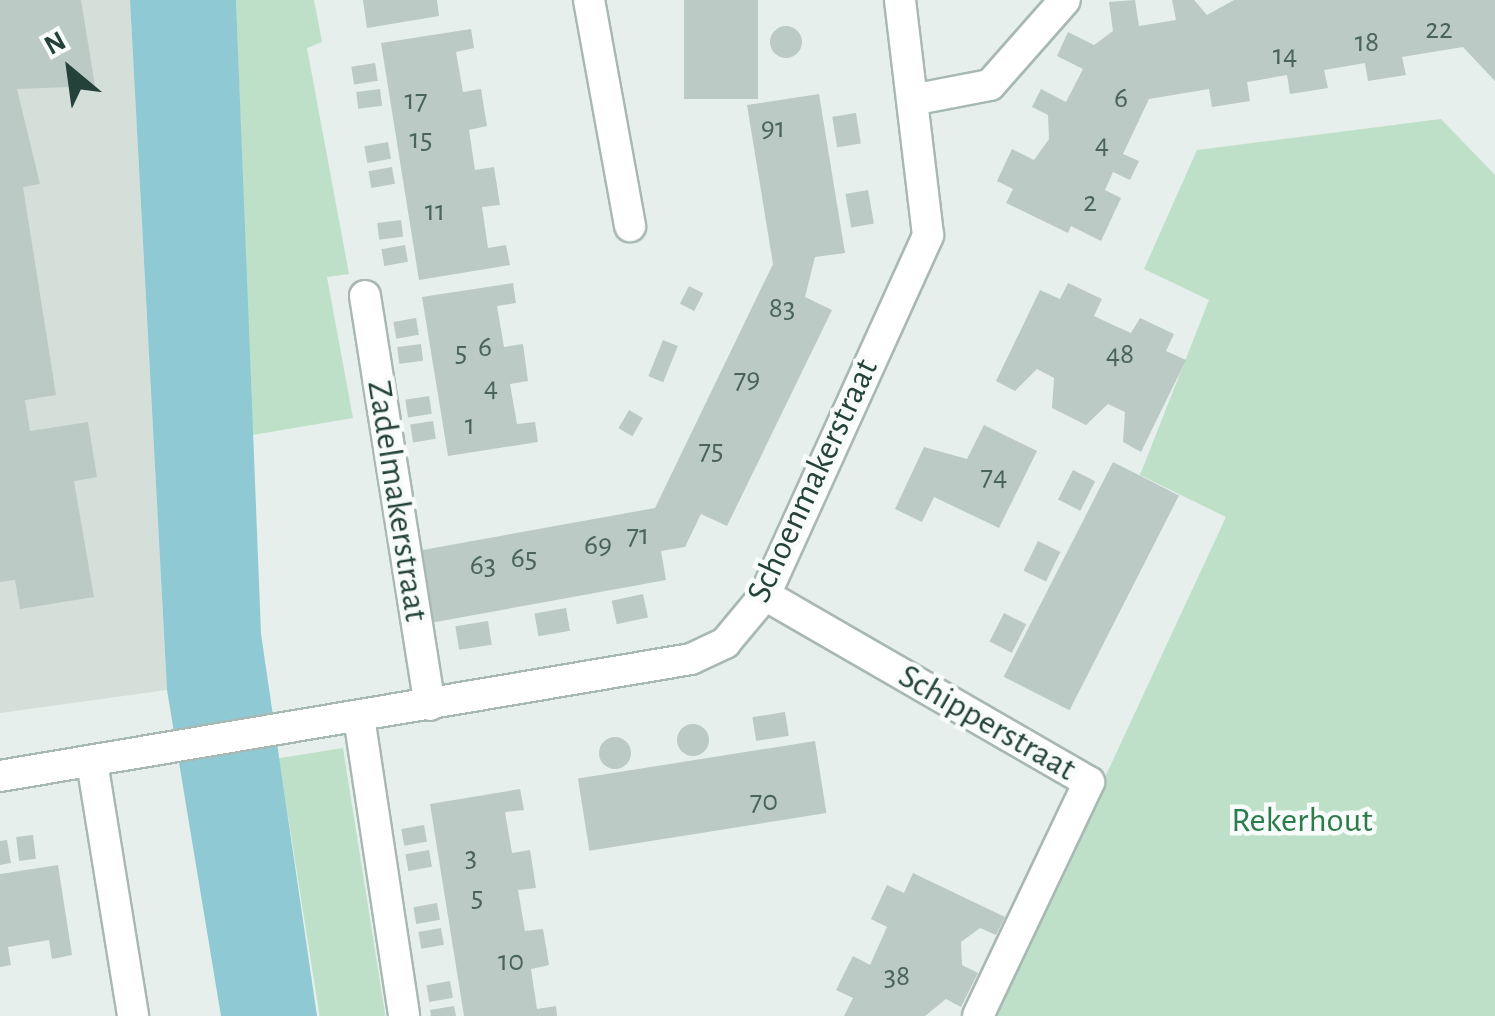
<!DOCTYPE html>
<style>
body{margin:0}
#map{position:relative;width:1495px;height:1016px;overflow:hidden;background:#e6efeb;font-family:"Alegreya Sans",sans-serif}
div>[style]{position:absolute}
.built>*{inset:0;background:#d4dfda}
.green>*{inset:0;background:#bfe0c8;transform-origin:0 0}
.water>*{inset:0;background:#8ec9d4}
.building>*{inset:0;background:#bbcac4;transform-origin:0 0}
.round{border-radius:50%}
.roads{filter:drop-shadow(2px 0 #a8b8b2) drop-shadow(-2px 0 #a8b8b2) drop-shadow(0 2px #a8b8b2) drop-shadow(0 -2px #a8b8b2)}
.minor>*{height:30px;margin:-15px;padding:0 15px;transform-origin:15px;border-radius:15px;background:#fff}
span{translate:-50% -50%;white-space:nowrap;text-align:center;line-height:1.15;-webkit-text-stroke:9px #f7fbf9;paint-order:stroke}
.number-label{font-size:30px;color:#4a645c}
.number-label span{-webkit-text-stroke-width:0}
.street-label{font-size:35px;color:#24423a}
.park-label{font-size:35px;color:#2d7a4b}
.north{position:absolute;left:20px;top:20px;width:100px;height:100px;-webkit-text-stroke:8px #f7fbf9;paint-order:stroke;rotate:331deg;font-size:28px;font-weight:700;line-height:40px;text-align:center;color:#24423a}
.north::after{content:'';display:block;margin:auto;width:35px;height:45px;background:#24423a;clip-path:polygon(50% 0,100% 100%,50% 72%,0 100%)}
</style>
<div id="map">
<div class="built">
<div style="clip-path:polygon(0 0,130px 0,167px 690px,0 713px)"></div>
</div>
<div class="green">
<div style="clip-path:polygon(236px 0,314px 0,322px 42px,307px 48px,349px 274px,327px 277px,353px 418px,252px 435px)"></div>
<div style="clip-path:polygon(1441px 119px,1495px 175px,1495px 1016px,994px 1016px,1226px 517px,1140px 475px,1209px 300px,1144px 269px,1197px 150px)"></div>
<div style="left:343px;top:748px;width:271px;height:65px;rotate:81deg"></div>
</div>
<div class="water">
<div style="clip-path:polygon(130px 0,236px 0,261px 634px,317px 1016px,221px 1016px,167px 690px)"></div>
</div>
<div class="building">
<div style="clip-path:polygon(0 0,81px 0,95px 86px,17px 89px,40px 184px,23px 187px,56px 395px,25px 400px,30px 431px,88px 422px,97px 477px,74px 481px,94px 597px,20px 609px,15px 580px,0 582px)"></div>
<div style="clip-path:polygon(363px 0,437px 0,439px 16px,367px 28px)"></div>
<div style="left:684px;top:0;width:74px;height:99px"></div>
<div style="clip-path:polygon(1135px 0,1139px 26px,1176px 20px,1172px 0,1194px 0,1207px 15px,1234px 0,1495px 0,1495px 81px,1463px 47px,1402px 57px,1406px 75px,1368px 81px,1365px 63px,1324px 70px,1328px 88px,1290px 94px,1287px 75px,1247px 82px,1250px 101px,1212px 107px,1209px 89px,1149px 99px,1123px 154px,1139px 161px,1130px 180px,1113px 172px,1105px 190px,1121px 198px,1101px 241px,1071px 226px,1068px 233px,1006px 203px,1013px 189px,997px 181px,1012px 149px,1034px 160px,1049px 139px,1048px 115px,1032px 107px,1041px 89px,1066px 102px,1083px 69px,1057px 56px,1068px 32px,1094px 45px,1113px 31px,1109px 2px)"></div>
<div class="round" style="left:770px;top:26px;width:32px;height:32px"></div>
<div style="clip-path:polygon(471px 29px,474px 48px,456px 52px,463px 92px,481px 89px,484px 108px,487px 126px,469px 130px,475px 170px,494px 167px,500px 205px,482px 207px,488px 248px,506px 245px,510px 265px,419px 280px,381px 43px)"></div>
<div style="left:375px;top:63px;width:18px;height:24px;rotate:81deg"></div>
<div style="left:380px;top:89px;width:17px;height:24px;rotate:83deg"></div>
<div style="clip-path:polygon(819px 94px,845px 253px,815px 257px,805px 297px,832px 310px,727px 526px,701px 514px,685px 547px,661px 551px,666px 580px,430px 623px,417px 551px,655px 508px,773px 264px,747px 105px)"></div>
<div style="left:856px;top:113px;width:31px;height:24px;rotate:81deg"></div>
<div style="left:388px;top:142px;width:17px;height:24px;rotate:80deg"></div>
<div style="left:392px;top:167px;width:17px;height:24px;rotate:80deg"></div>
<div style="left:868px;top:190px;width:34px;height:23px;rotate:80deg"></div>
<div style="left:401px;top:220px;width:17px;height:24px;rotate:83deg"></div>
<div style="left:405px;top:245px;width:17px;height:24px;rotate:80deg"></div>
<div style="clip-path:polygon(513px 283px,516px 303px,497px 306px,504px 347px,523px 344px,528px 381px,510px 384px,517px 424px,535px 422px,538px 442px,448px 456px,422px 297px)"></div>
<div style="clip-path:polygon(1068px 283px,1102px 299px,1094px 316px,1113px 325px,1131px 333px,1140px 318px,1174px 334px,1166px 351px,1186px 360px,1141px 452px,1123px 442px,1125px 412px,1108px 404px,1086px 425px,1052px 408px,1054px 378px,1037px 369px,1015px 391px,996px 381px,1040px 290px,1060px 299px)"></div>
<div style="left:689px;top:286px;width:16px;height:20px;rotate:27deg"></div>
<div style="left:416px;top:318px;width:17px;height:23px;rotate:80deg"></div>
<div style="left:663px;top:340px;width:16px;height:39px;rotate:22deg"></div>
<div style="left:421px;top:344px;width:17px;height:24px;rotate:83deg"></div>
<div style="left:429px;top:396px;width:18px;height:24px;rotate:81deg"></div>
<div style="left:629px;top:410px;width:16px;height:21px;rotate:30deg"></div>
<div style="left:433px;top:421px;width:18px;height:23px;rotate:81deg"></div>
<div style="clip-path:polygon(984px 425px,1037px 451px,999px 528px,934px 497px,922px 522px,895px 509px,924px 447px,967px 459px)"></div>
<div style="left:1113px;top:462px;width:74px;height:241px;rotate:27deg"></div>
<div style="left:1073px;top:470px;width:25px;height:33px;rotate:27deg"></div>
<div style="left:1038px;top:541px;width:25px;height:33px;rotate:26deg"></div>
<div style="left:643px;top:594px;width:24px;height:32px;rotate:78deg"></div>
<div style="left:566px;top:608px;width:23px;height:32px;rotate:80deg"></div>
<div style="left:1004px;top:613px;width:25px;height:32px;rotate:27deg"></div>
<div style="left:488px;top:621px;width:24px;height:33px;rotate:81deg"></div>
<div style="left:785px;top:712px;width:24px;height:33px;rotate:81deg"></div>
<div class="round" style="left:677px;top:724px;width:32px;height:32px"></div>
<div class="round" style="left:599px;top:737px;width:32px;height:32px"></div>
<div style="left:815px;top:741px;width:73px;height:240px;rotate:81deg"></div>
<div style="clip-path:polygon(520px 789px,524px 810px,505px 812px,512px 853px,530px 850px,536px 888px,518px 890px,525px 931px,543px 929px,549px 965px,531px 969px,537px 1009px,556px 1006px,557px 1016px,464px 1016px,430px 804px)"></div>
<div style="left:424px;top:825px;width:17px;height:23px;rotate:80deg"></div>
<div style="left:33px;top:835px;width:24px;height:17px;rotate:83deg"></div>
<div style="clip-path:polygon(7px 840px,11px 863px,0 865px,0 841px)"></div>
<div style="left:429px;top:850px;width:17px;height:24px;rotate:80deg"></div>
<div style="clip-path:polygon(58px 865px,72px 955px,52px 959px,49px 940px,8px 947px,11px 965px,0 967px,0 874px)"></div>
<div style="clip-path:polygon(913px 873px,1005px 917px,996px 935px,980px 928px,961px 942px,962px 965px,978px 973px,961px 1007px,946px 999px,925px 1016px,844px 1016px,853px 998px,836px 990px,853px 956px,870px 965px,887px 927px,871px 919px,887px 885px,904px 893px)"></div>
<div style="left:437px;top:903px;width:17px;height:24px;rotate:80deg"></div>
<div style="left:441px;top:928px;width:17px;height:23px;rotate:80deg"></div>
<div style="left:450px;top:981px;width:17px;height:24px;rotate:80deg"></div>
<div style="clip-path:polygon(454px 1006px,456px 1016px,431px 1016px,430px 1010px)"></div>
</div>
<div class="roads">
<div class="minor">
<div style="left:589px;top:0;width:230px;rotate:79.7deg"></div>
<div style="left:917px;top:99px;width:74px;rotate:-10.9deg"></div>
<div style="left:990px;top:85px;width:113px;rotate:-48.6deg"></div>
<div style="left:365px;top:296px;width:414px;rotate:81deg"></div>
<div style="left:765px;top:595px;width:374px;rotate:30deg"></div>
<div style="left:1089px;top:782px;width:259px;rotate:115.4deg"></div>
<div style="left:359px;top:717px;width:302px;rotate:81.4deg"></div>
<div style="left:92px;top:762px;width:257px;rotate:80.8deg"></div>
<div style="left:0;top:776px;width:701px;rotate:-9.61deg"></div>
<div style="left:691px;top:659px;width:38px;rotate:-25deg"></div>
<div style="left:725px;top:643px;width:62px;rotate:-50.2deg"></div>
<div style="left:765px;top:595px;width:395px;rotate:-65.6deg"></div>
<div style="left:928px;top:235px;width:237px;rotate:-96.8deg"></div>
</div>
</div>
<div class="number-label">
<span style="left:1439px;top:29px">22</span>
<span style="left:1367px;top:42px">18</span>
<span style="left:1285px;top:55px">14</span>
<span style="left:1121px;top:98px">6</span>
<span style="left:416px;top:100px">17</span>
<span style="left:773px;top:128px">91</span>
<span style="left:421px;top:139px">15</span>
<span style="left:1102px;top:144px">4</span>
<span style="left:1090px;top:202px">2</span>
<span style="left:435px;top:211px">11</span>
<span style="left:782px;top:308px">83</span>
<span style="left:485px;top:347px">6</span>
<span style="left:461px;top:352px">5</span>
<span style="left:1120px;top:354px">48</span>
<span style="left:747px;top:379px">79</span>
<span style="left:491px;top:387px">4</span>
<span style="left:470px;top:425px">1</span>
<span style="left:711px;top:450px">75</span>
<span style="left:994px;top:476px">74</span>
<span style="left:638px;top:535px">71</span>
<span style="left:598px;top:545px">69</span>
<span style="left:524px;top:558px">65</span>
<span style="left:483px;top:565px">63</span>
<span style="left:764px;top:801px">70</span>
<span style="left:471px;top:857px">3</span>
<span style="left:477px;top:897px">5</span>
<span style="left:511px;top:961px">10</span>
<span style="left:897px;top:976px">38</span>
</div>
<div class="street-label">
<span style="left:813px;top:481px;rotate:-65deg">Schoenmakerstraat</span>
<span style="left:397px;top:501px;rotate:81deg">Zadelmakerstraat</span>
<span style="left:987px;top:723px;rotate:30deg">Schipperstraat</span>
</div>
<div class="park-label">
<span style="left:1302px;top:821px">Rekerhout</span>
</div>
<div class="north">N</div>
</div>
